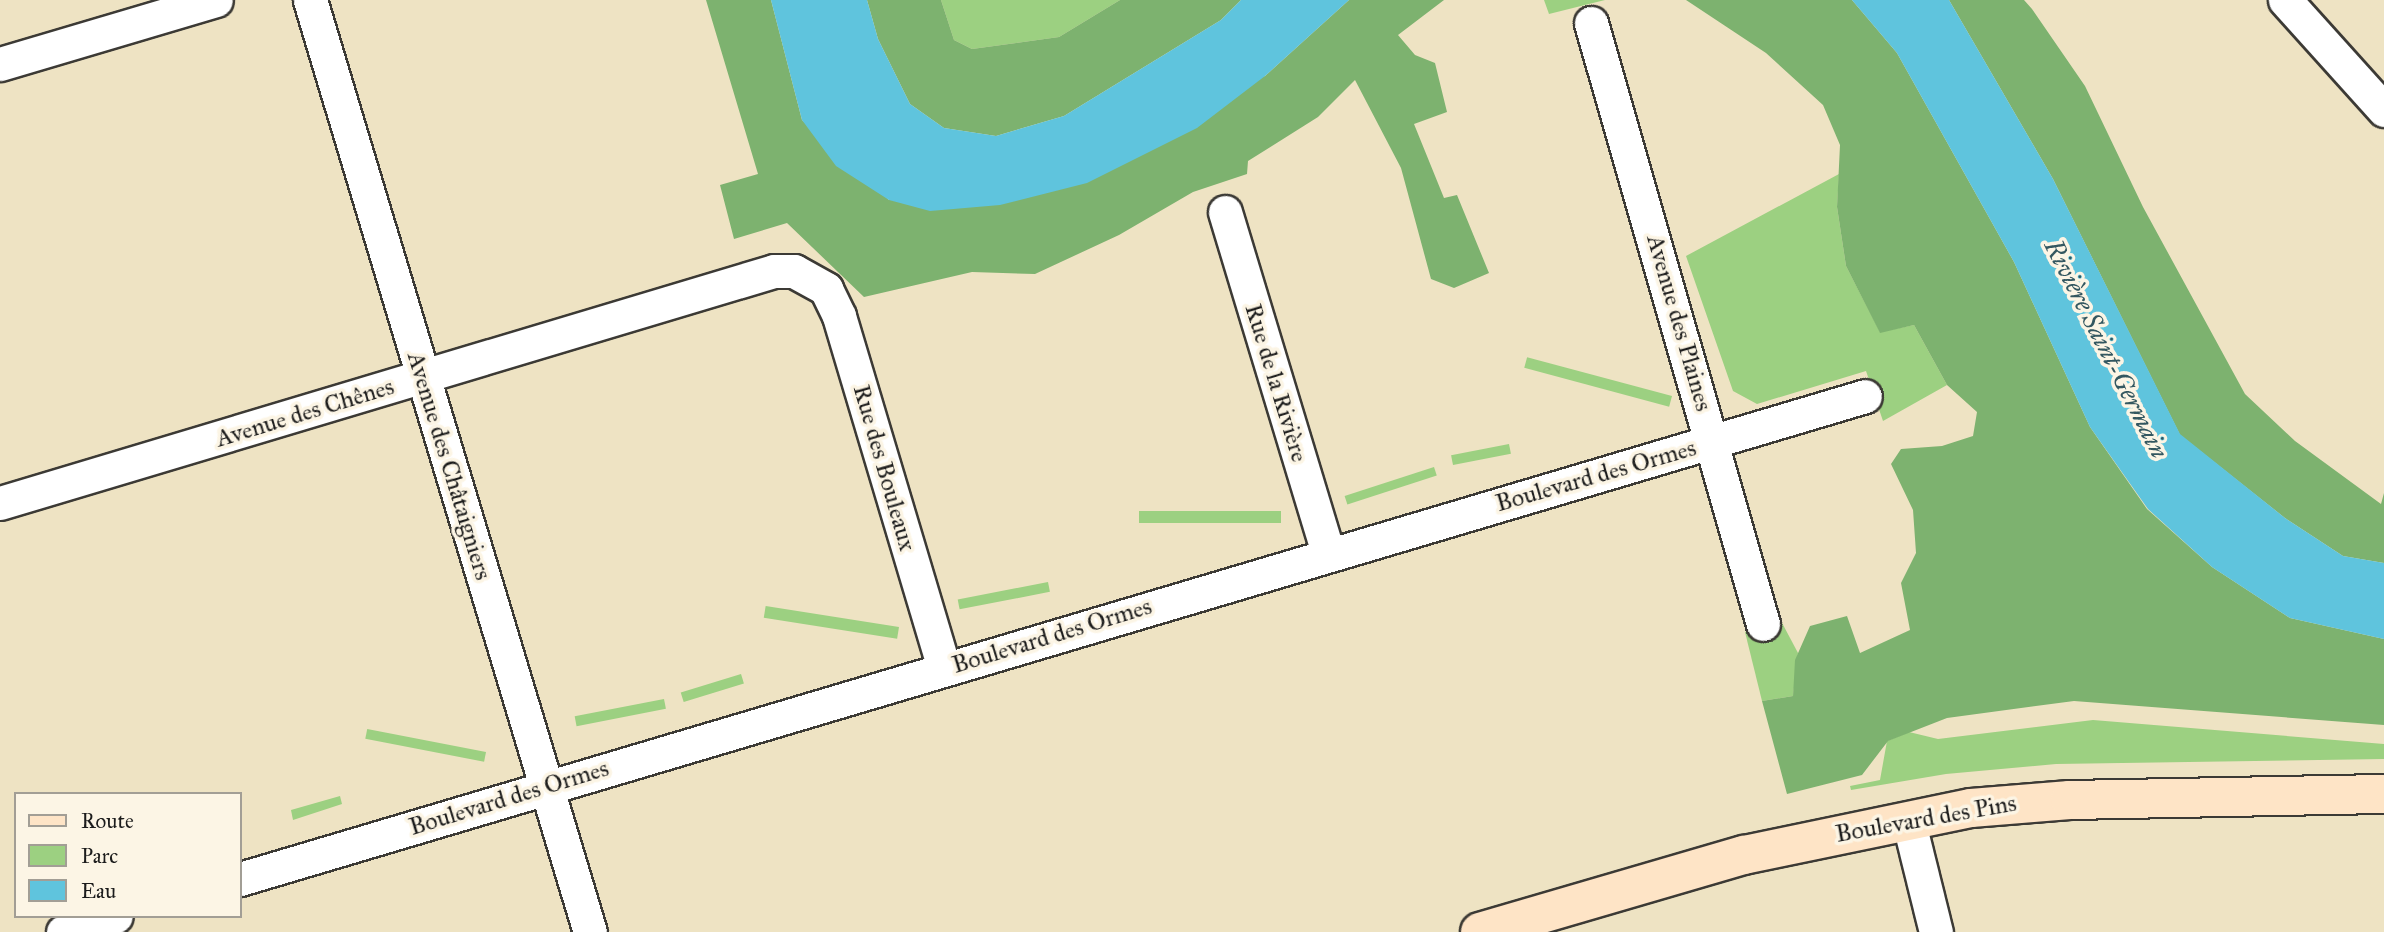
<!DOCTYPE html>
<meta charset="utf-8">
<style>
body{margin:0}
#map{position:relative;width:2384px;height:932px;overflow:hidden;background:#eee3c3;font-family:"IM FELL Great Primer",serif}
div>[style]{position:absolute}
.green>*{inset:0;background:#9cd081;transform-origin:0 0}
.forest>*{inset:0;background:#7db26f}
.water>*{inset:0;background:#5fc4dd}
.roads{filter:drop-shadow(2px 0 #3c3a35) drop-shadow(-2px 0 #3c3a35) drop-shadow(0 2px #3c3a35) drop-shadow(0 -2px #3c3a35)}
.street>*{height:33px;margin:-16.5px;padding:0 16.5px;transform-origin:16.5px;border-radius:16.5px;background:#fff}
.secondary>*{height:38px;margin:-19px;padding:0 19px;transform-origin:19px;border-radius:19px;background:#fee4c6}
span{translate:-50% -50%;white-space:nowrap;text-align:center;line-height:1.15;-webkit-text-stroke:7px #fcf5e5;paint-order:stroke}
.street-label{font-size:24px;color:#1c1c1c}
.water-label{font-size:26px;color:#335760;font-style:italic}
.legend{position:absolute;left:14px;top:792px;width:228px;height:126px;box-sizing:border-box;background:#fcf5e5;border:2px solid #a29e95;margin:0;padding:9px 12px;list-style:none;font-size:21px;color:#1c1c1c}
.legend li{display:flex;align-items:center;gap:14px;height:35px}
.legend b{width:35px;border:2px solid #a29e95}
</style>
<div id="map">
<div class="green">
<div style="clip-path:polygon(941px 0,1120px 0,1059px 37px,972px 49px,954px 40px)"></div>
<div style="clip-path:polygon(1544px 0,1605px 0,1549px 14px)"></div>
<div style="clip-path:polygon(1839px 174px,1837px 207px,1846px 266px,1880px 332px,1914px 325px,1947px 385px,1883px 421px,1866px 371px,1757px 404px,1733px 391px,1686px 256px)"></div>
<div style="left:1672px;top:396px;width:11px;height:150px;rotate:105deg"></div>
<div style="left:1509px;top:444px;width:10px;height:59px;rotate:79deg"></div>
<div style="left:1434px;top:467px;width:9px;height:94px;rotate:72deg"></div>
<div style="left:1281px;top:511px;width:12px;height:142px;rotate:90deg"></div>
<div style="left:1048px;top:582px;width:10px;height:92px;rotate:79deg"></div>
<div style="clip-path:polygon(1781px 621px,1798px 653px,1793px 696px,1762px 701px,1745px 632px)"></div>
<div style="left:899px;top:627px;width:12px;height:135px;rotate:99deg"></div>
<div style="left:741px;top:674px;width:10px;height:63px;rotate:73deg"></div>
<div style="left:664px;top:699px;width:10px;height:91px;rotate:79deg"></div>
<div style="clip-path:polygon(2093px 720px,2384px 744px,2384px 759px,2056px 764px,1946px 774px,1851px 790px,1850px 786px,1880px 780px,1887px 741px,1909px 732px,1938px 739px)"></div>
<div style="left:486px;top:752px;width:10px;height:121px;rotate:101deg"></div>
<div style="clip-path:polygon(340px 796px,342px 804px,293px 820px,291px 810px)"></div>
</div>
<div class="forest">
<div style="clip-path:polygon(706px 0,771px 0,802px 120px,889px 200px,1265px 76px,1349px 0,1444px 0,1398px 35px,1415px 55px,1435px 63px,1447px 112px,1414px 124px,1444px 198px,1457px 195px,1489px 273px,1454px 288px,1431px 279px,1401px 168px,1355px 80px,1318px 117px,1248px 161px,1247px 174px,1193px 192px,1119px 235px,1035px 274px,972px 272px,864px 297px,787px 223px,734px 239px,720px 185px,758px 174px)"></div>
<div style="clip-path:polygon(867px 0,941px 0,954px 40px,972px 49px,1059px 37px,1120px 0,1241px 0,1221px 20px,1064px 116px,996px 136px,944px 128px,910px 104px,878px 39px)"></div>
<div style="clip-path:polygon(1686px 0,1852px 0,1897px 53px,2014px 262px,2090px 427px,2147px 509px,2212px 567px,2290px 618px,2384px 639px,2384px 725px,2074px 701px,1947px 718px,1888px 741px,1862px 775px,1787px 794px,1762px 701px,1793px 696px,1795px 660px,1810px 626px,1847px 616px,1860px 653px,1910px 630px,1901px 583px,1916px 553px,1913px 510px,1891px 464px,1901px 449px,1942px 446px,1973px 436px,1977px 412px,1947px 385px,1914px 325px,1880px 333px,1846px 266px,1837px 207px,1840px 145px,1823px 105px,1766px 53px)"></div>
<div style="clip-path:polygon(1949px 0,2024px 0,2032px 9px,2085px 86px,2143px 207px,2245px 394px,2295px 441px,2381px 504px,2384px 493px,2384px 563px,2343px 556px,2285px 518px,2180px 435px,2053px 179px)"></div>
</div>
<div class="water">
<div style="clip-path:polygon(771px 0,867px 0,878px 39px,910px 104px,944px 128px,996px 136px,1064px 116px,1221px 20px,1241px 0,1349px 0,1265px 76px,1197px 128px,1087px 183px,1000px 205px,930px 211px,889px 200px,836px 166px,802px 120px)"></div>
<div style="clip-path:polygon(1852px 0,1949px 0,2053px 179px,2180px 434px,2285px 518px,2343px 556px,2384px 563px,2384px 639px,2290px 618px,2212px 567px,2148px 509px,2090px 427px,2014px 262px,1897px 53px)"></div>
</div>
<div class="roads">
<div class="street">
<div style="left:310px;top:0;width:973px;rotate:73.28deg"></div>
<div style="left:2285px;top:0;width:148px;rotate:48deg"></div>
<div style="left:1591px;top:23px;width:625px;rotate:74.03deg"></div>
<div style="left:0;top:64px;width:225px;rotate:-16.5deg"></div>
<div style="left:1225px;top:212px;width:356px;rotate:73.2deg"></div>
<div style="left:0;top:503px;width:808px;rotate:-16.69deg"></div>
<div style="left:774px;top:271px;width:20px"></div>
<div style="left:794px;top:271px;width:37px;rotate:29deg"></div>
<div style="left:826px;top:289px;width:30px;rotate:64deg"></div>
<div style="left:839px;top:316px;width:368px;rotate:73.4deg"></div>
<div style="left:1908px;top:819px;width:116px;rotate:76.1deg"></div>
<div style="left:240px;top:879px;width:1695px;rotate:-16.55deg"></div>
<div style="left:63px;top:932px;width:55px;rotate:-16.8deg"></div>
</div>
<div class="secondary">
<div style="left:1480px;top:932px;width:275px;rotate:-16.3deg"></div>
<div style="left:1744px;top:855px;width:232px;rotate:-11.7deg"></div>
<div style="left:1971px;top:808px;width:99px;rotate:-4.6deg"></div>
<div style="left:2070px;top:800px;width:314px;rotate:-1.1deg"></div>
</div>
</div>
<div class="street-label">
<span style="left:1679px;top:323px;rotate:74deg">Avenue des Plaines</span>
<span style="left:1276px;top:383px;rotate:73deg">Rue de la Rivière</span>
<span style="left:305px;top:413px;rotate:-17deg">Avenue des Chênes</span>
<span style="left:449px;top:466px;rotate:73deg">Avenue des Châtaigniers</span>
<span style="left:884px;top:468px;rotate:74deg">Rue des Bouleaux</span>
<span style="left:1596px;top:476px;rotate:-16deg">Boulevard des Ormes</span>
<span style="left:1052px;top:636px;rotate:-17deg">Boulevard des Ormes</span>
<span style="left:509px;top:798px;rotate:-17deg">Boulevard des Ormes</span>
<span style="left:1926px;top:819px;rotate:-10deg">Boulevard des Pins</span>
</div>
<div class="water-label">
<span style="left:2106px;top:349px;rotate:63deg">Rivière Saint-Germain</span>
</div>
<ul class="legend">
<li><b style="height:9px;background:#fee4c6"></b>Route</li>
<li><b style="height:19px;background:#9cd081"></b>Parc</li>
<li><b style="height:19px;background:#5fc4dd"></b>Eau</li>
</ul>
</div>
